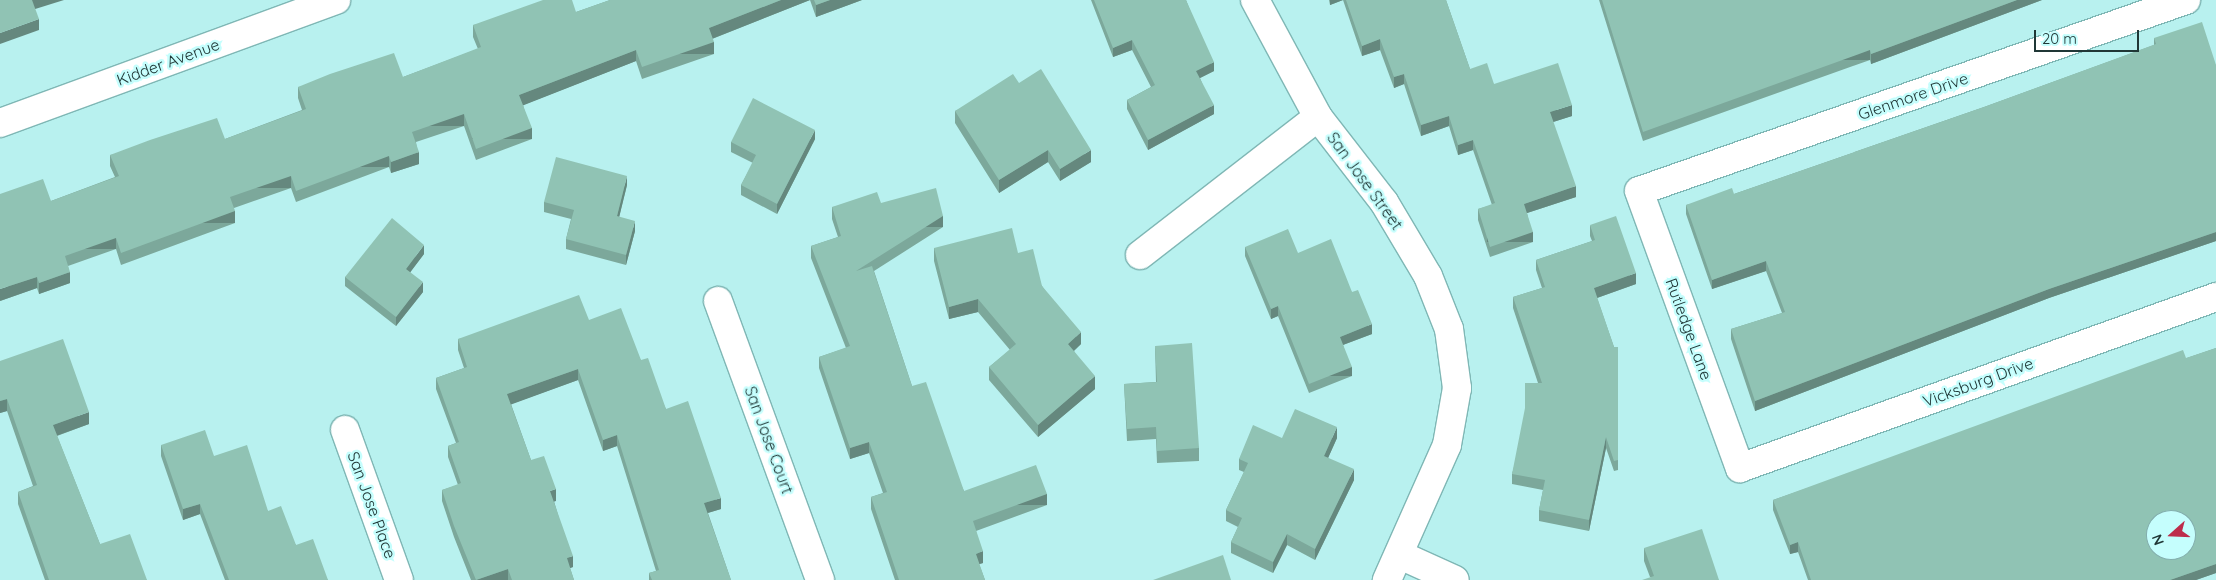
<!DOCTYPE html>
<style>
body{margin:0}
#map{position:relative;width:2216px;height:580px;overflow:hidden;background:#b8f1ef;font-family:Quicksand,sans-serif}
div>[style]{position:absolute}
.roads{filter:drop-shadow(1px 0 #7fb7b5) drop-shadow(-1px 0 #7fb7b5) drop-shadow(0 1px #7fb7b5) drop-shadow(0 -1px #7fb7b5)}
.minor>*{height:28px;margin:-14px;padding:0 14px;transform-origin:14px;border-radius:14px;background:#fff}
.wall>*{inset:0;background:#7ca89b}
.shaded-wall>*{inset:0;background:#65887e;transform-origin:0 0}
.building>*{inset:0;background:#90c3b4}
span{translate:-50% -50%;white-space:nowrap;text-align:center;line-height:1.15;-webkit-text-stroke:5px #c5fefd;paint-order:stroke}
.street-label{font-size:16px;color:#203736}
.north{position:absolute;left:2146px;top:510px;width:50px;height:50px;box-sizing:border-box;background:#c5fefd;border:1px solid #83aead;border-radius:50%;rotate:250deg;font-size:14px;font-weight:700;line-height:20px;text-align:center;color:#203736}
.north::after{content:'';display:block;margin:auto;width:18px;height:22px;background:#bd2d4b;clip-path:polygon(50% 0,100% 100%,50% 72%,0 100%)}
.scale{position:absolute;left:2034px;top:30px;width:105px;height:22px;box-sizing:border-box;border:2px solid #203736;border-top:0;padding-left:6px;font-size:15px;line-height:18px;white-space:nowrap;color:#203736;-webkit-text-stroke:4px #c5fefd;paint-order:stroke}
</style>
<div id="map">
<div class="roads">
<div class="minor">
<div style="left:1255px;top:0;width:133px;rotate:61.7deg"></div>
<div style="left:1318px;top:117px;width:108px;rotate:52.2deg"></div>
<div style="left:1384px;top:202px;width:86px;rotate:59.3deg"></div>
<div style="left:1428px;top:276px;width:57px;rotate:68.4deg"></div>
<div style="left:1449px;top:329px;width:60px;rotate:82.3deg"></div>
<div style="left:1457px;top:388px;width:58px;rotate:100deg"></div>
<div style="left:1447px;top:445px;width:148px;rotate:114deg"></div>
<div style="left:2186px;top:0;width:579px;rotate:160.75deg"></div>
<div style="left:1639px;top:191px;width:295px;rotate:70deg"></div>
<div style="left:1740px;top:468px;width:506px;rotate:-19.76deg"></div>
<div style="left:0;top:123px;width:358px;rotate:-20.1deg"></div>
<div style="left:1140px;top:255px;width:225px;rotate:-37.8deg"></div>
<div style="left:718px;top:301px;width:297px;rotate:69.9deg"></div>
<div style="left:345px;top:430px;width:159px;rotate:70.2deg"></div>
<div style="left:1400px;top:555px;width:60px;rotate:24.4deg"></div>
</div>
</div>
<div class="wall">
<div style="clip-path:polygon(610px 0,862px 0,816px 17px,810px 0,712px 39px,714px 54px,642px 79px,636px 61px,523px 105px,532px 139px,476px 160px,464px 126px,416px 142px,419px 164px,391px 173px,389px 167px,296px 202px,291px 188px,234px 208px,235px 223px,121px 265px,116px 249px,68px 266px,70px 283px,39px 294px,37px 288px,0 301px,51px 201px,115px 177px,110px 166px,110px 155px,225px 139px,302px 110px,298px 98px,298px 87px,403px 77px,478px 49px,473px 37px,473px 25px,576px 12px)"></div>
<div style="clip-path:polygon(1091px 0,1186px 0,1214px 71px,1200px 78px,1214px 114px,1148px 150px,1127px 109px,1127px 100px,1151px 87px,1132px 50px,1113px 57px)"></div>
<div style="clip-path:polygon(1329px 0,1446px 0,1470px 69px,1494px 84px,1572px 116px,1553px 122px,1576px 197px,1527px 213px,1533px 242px,1490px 257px,1478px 220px,1478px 209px,1492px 205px,1473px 150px,1458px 155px,1449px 126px,1421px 136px,1404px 84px,1394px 88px,1380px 50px,1362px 56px,1343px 0,1330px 5px)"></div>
<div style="clip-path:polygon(1599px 0,2042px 0,1871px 64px,1870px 60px,1643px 141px)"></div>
<div style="clip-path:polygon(2154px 38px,2216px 65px,2216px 241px,2049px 298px,1755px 411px,1731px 339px,1731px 329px,1782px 313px,1766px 271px,1712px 289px,1686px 214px,1686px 205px,1734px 194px,1984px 107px,2154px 45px)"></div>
<div style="clip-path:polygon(1019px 83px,1091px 162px,1060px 181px,1048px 162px,999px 193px,955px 123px,955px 111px)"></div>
<div style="clip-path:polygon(815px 139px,777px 214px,741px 195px,741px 185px,753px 163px,731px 152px,731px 142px)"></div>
<div style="clip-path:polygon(627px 185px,619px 217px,635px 231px,626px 265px,566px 249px,566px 239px,571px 219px,544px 212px,544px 202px)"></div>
<div style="clip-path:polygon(881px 203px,943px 227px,874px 271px,912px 386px,964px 491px,1047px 505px,976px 531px,983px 563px,979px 564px,985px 580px,895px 580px,871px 509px,871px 497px,883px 493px,869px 453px,850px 459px,819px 368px,819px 357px,846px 348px,811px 258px,811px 246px,838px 237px,832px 219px,832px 207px)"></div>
<div style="clip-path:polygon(1590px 225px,1636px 284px,1597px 298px,1614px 347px,1618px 347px,1618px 470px,1614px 471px,1606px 448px,1589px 531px,1539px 521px,1539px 510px,1543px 490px,1512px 484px,1512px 474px,1538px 383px,1513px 308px,1513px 297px,1542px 288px,1536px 270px,1536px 260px,1592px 241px,1590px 236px)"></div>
<div style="clip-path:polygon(1245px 247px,1298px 253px,1352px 292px,1372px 334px,1343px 345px,1352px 376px,1309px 393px,1278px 316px,1271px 319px,1245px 256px)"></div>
<div style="clip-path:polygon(934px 248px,1018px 253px,1042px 286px,1081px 344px,1074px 351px,1095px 389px,1038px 437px,989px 380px,989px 367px,1010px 350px,978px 312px,949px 319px,934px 261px)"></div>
<div style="clip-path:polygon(424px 254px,410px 272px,423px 292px,396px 326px,345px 286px,345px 277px)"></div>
<div style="clip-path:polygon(589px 320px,641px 360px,666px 409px,721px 509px,708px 513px,731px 580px,649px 580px,649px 573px,656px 571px,617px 446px,603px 451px,578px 380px,511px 404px,531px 460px,556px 501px,554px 501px,573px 567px,570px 568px,574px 580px,471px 580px,454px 537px,442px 501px,442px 490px,458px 485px,448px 457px,448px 446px,456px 443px,436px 389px,436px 378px,464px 368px,458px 350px,458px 339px)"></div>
<div style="clip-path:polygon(1155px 346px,1199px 448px,1199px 461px,1157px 463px,1156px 439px,1127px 441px,1124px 384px,1156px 382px)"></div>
<div style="clip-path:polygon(2216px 348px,2216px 573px,2196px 580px,1808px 580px,1798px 552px,1790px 554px,1773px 510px,1773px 500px)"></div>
<div style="clip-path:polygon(0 361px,89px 424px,57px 436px,100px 544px,147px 580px,45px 580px,18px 504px,18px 492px,33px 486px,7px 411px,0 413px)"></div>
<div style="clip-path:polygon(1282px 438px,1337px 438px,1328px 458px,1354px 480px,1315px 560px,1287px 545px,1273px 573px,1231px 553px,1231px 542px,1238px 527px,1226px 521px,1226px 510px,1244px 472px,1239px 470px,1239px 459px)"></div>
<div style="clip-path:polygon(161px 445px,214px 456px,268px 511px,296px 545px,328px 580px,225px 580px,200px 514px,183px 520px,161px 456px)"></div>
<div style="clip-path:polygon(1644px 548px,1719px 580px,1650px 577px,1644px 561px)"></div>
</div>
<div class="shaded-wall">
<div style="clip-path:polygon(32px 0,64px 0,32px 10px)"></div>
<div style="clip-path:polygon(781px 0,810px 0,709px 40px,709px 28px)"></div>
<div style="clip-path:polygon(830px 0,862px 0,816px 17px,816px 5px)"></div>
<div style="clip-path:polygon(1330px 0,1343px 0,1330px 5px)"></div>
<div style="clip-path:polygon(2017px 0,2042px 0,1871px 64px,1871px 54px)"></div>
<div style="clip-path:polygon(39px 19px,39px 30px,0 44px,0 33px)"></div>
<div style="clip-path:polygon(1380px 39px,1380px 50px,1362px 56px,1362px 46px)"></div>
<div style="clip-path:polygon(1132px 40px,1132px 50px,1113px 57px,1113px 48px)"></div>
<div style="left:714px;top:42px;width:12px;height:76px;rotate:90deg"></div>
<div style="clip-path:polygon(636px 50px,636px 61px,519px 107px,519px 95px)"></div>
<div style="left:1870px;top:50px;width:10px;height:241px;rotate:90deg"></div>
<div style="clip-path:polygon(1214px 62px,1214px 71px,1196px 80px,1196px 71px)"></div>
<div style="clip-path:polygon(1404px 74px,1404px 84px,1394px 88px,1394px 77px)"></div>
<div style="clip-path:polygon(1214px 105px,1214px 114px,1148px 150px,1148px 140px)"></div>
<div style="clip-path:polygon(1572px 105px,1572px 116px,1550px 123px,1550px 112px)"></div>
<div style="left:464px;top:114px;width:12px;height:55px;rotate:90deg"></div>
<div style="clip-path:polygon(1449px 116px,1449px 126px,1421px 136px,1421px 125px)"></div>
<div style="left:532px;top:128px;width:11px;height:60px;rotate:90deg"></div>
<div style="clip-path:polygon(815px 130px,815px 139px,777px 214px,777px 204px)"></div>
<div style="clip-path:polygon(1473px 140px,1473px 150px,1458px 155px,1458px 145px)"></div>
<div style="clip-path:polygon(1048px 150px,1048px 162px,999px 193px,999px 180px)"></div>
<div style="clip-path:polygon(1091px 150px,1091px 162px,1060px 181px,1060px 169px)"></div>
<div style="clip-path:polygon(419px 152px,419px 164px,391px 173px,391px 162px)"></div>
<div style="left:389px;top:156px;width:11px;height:99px;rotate:90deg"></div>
<div style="left:291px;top:176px;width:12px;height:65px;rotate:90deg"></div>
<div style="clip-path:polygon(627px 176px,627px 185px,617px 226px,617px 216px)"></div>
<div style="clip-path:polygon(1576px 186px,1576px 197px,1524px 214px,1524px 204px)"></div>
<div style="left:235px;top:211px;width:12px;height:121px;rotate:90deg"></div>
<div style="left:943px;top:216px;width:11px;height:103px;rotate:90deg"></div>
<div style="clip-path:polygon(635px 221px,635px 231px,626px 265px,626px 255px)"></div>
<div style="left:1533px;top:232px;width:10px;height:46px;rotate:90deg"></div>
<div style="clip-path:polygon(2216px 232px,2216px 241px,2049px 298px,1755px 411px,1755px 401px,2049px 289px)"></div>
<div style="left:116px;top:238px;width:11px;height:54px;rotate:90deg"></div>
<div style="clip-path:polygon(424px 245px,424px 254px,406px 278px,406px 269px)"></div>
<div style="clip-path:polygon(1766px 261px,1766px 271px,1712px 289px,1712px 280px)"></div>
<div style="clip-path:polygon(70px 272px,70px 283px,39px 294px,39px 283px)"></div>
<div style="clip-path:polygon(1636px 273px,1636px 284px,1594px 299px,1594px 288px)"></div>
<div style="clip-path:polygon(37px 277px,37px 288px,0 301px,0 289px)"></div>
<div style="clip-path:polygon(423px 282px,423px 292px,396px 326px,396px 317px)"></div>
<div style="clip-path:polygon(978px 299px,978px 312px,949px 319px,949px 307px)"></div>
<div style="clip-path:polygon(1278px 306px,1278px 316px,1271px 319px,1271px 309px)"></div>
<div style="clip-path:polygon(1372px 324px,1372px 334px,1340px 346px,1340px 337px)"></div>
<div style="clip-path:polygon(1081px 332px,1081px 344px,1068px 356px,1068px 344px)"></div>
<div style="left:1352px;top:367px;width:9px;height:46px;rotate:90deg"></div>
<div style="clip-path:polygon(578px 369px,578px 380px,507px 406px,507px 394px)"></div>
<div style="clip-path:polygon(1095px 376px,1095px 389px,1038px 437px,1038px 425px)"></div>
<div style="clip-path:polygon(7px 399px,7px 411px,0 413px,0 401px)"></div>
<div style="clip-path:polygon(89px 412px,89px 424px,53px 437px,53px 425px)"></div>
<div style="clip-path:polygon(1337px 427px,1337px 438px,1324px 467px,1324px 456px)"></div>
<div style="clip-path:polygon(617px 435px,617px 446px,603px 451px,603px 440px)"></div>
<div style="clip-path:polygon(1606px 437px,1606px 448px,1589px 531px,1589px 520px)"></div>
<div style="clip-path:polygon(869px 442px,869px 453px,850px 459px,850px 448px)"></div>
<div style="clip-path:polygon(1354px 469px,1354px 480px,1315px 560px,1315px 549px)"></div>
<div style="clip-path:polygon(556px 489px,556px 501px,550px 503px,550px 491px)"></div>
<div style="left:1047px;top:494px;width:11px;height:79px;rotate:90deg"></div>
<div style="clip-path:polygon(721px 498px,721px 509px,704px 514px,704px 503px)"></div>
<div style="clip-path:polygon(200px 504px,200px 514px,183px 520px,183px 509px)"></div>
<div style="clip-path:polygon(1287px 534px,1287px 545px,1273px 573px,1273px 562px)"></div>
<div style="clip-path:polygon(1798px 542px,1798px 552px,1790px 554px,1790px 545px)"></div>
<div style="clip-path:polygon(983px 551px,983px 563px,976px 565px,976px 554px)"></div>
<div style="clip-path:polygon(573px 556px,573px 567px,567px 569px,567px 558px)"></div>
<div style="clip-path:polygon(2216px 564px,2216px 573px,2196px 580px,2170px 580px)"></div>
<div style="clip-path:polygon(508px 569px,508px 580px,476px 580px)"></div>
</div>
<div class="building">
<div style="clip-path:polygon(0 0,32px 0,39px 19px,0 33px)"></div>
<div style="clip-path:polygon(543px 0,572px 0,576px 12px,610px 0,781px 0,709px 28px,714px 42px,642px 67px,636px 50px,519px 95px,532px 128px,476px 149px,464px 114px,412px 132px,419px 152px,391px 162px,389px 156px,296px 191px,291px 176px,230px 197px,235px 211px,121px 253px,116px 238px,65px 256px,70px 272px,39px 283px,37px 277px,0 289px,0 194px,43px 179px,51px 201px,119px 176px,110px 155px,150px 140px,217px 118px,225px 139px,306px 109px,298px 87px,330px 74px,394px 53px,403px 77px,481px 47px,473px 25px)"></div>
<div style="clip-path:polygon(814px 0,830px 0,816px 5px)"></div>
<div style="clip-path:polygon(1094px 0,1186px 0,1214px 62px,1196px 71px,1214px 105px,1148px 140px,1127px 100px,1155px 85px,1132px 40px,1113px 48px)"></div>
<div style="clip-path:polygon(1346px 0,1446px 0,1470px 69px,1487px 63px,1494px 84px,1558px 63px,1572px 105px,1550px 112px,1576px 186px,1524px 204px,1533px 232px,1490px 247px,1478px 209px,1495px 203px,1473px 140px,1458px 145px,1449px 116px,1421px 125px,1404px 74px,1394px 77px,1380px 39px,1362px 46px)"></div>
<div style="clip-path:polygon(1602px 0,2017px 0,1871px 54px,1870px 50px,1643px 132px)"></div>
<div style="clip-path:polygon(2202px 22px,2216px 65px,2216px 232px,2049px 289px,1755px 401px,1731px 329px,1785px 312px,1766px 261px,1712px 280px,1686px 205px,1732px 188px,1734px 194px,1984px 107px,2156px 44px,2154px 38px)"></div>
<div style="clip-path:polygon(1041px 69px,1091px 150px,1060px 169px,1048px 150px,999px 180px,955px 111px,1013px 74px,1019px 83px)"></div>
<div style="clip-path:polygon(753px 98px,815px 130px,777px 204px,741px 185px,756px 155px,731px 142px)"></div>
<div style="clip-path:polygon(556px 157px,627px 176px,617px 216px,635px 221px,626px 255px,566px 239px,574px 210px,544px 202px)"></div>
<div style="clip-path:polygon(936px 188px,943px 216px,856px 271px,872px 266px,912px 386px,926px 382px,964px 491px,1036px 465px,1047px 494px,973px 521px,983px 551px,976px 554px,985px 580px,899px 580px,871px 497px,887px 492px,869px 442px,850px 448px,819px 357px,850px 346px,811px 246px,841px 236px,832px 207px,877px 192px,881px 203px)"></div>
<div style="clip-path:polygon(1616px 216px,1636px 273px,1594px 288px,1614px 347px,1618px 347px,1618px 460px,1614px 461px,1606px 437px,1589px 520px,1539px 510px,1545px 480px,1512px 474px,1525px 408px,1525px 383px,1542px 383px,1513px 297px,1545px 287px,1536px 260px,1595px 240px,1590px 225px)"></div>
<div style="clip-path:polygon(392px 218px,424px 245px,406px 269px,423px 282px,396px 317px,345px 277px)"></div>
<div style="clip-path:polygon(1012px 228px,1018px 253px,1033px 249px,1042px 286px,1081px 332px,1068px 344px,1095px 376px,1038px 425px,989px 367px,1016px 344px,978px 299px,949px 307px,934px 248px)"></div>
<div style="clip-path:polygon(1288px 229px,1298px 253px,1331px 239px,1352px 292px,1358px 290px,1372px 324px,1340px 337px,1352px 367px,1309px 384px,1278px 306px,1271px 309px,1245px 247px)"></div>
<div style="clip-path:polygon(579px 295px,589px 320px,621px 308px,641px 360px,648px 358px,666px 409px,688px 401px,721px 498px,704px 503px,731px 580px,652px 580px,649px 573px,659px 570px,617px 435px,603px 440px,578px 369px,507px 394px,531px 460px,544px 456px,556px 489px,550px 491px,573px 556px,567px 558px,574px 580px,512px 580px,508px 569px,476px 580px,454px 526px,442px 490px,461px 483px,448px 446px,459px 442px,436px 378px,467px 367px,458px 339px)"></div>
<div style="clip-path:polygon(63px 339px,89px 412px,53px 425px,100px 544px,130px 534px,147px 580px,49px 580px,18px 492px,37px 485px,7px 399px,0 401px,0 361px)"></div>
<div style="clip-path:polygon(1192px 343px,1199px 448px,1157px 451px,1156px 427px,1127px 429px,1124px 384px,1157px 382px,1155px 346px)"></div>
<div style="clip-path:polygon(evenodd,2216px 348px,2216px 564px,2170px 580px,1811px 580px,1798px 542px,1790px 545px,1773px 500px,2183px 350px,2186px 358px,2216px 348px,2156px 520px,2186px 520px,2186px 550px,2156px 550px,2156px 520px)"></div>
<div style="clip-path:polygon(1295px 409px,1337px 427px,1324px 456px,1354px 469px,1315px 549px,1287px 534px,1273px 562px,1231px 542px,1242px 518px,1226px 510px,1248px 463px,1239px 459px,1253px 425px,1282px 438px)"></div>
<div style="clip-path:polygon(205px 430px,214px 456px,247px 445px,268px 511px,281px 506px,296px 545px,313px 539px,328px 580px,229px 580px,200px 504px,183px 509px,161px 445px)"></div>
<div style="clip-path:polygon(1702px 529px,1719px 580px,1642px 580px,1654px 576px,1644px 548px)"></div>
<div style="clip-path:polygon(1223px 555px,1231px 580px,1153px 580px)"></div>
</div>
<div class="street-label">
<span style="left:168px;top:62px;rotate:-20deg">Kidder Avenue</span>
<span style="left:1913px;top:96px;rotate:-19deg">Glenmore Drive</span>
<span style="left:1365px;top:181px;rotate:54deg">San Jose Street</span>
<span style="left:1689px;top:329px;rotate:70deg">Rutledge Lane</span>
<span style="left:1978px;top:382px;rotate:-20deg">Vicksburg Drive</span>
<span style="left:769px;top:440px;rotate:70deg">San Jose Court</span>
<span style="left:372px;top:505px;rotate:70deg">San Jose Place</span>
</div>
<div class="north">N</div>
<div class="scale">20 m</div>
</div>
